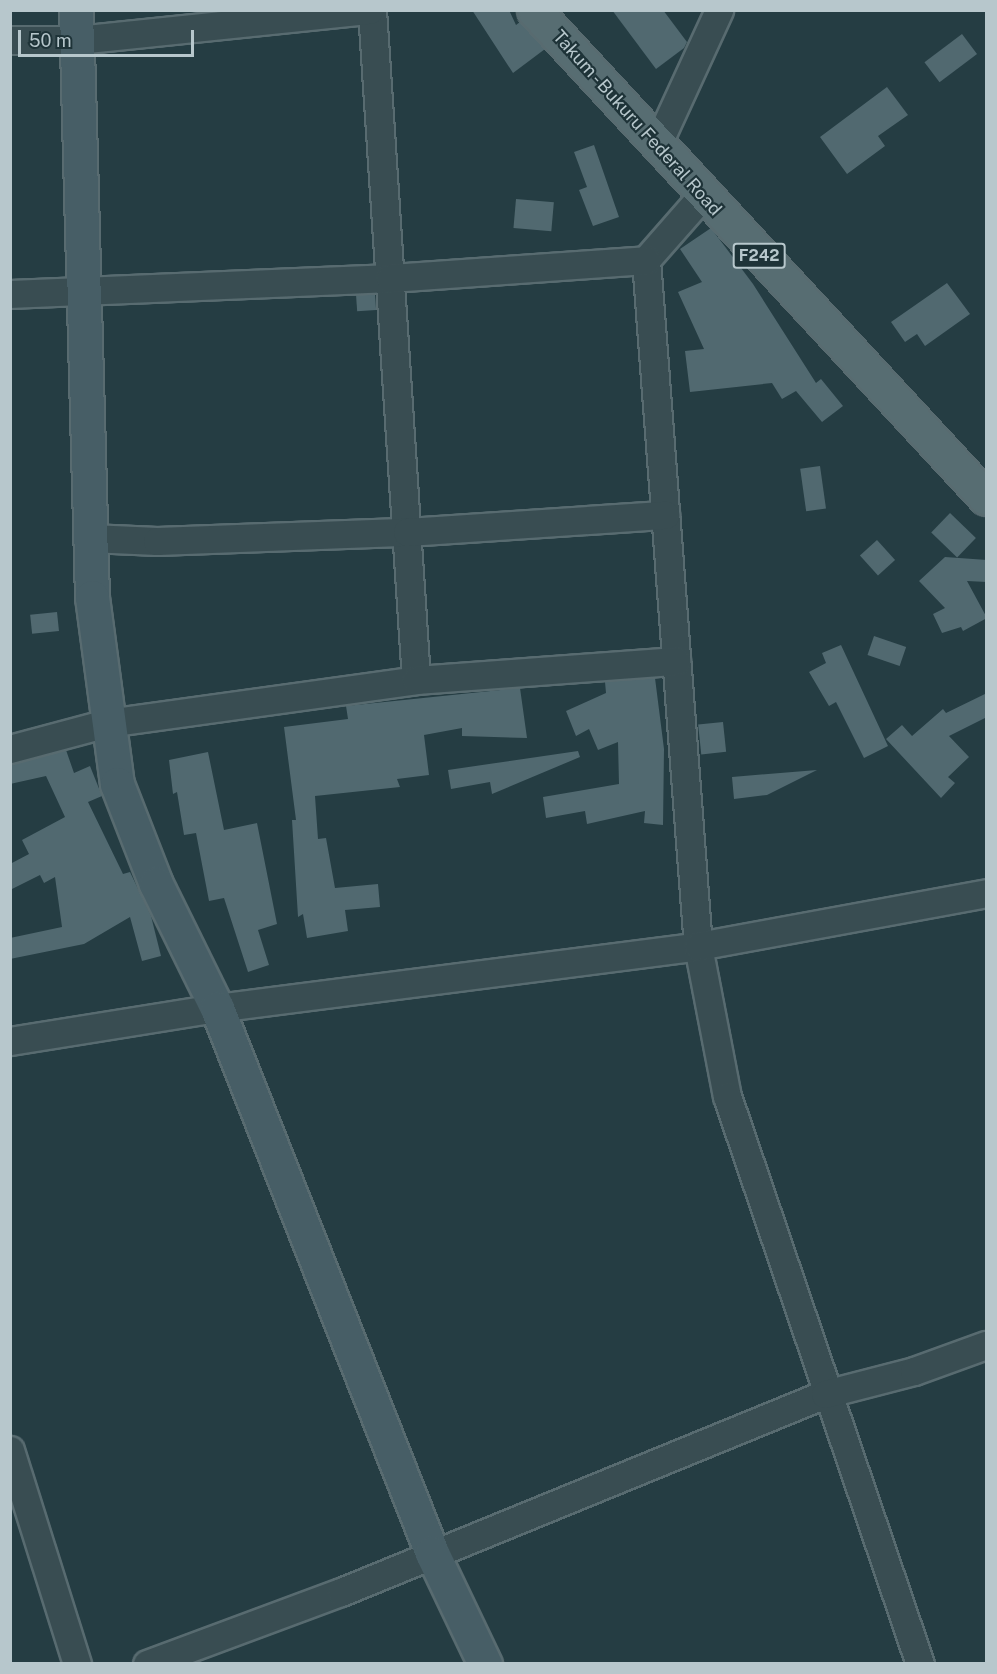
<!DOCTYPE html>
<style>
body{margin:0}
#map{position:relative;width:997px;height:1674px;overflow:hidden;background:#253d43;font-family:"Public Sans",sans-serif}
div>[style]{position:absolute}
.building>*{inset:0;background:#516970;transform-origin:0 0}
.roads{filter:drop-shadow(2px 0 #586b70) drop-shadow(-2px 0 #586b70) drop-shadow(0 2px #586b70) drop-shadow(0 -2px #586b70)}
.street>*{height:27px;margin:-13.5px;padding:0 13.5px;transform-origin:13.5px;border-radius:13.5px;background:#394d52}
.secondary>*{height:33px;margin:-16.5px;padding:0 16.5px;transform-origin:16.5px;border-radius:16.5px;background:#475e66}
.primary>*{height:33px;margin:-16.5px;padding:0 16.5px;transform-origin:16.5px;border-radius:16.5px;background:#576d72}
span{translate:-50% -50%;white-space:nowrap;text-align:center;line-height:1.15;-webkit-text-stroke:4.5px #1e3338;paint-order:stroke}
.shield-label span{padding:2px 4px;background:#1e3338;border:2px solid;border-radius:4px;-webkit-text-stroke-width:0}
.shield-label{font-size:16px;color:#b7c7cc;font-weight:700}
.street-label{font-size:18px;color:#b7c7cc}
.frame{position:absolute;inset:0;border:12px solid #b7c7cc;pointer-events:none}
.scale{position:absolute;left:18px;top:30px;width:176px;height:27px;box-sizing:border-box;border:3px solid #b7c7cc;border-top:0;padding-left:8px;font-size:18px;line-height:21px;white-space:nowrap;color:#b7c7cc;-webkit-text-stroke:4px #1e3338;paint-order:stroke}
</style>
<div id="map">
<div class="building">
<div style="clip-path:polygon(472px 10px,509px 10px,516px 25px,520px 22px,545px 49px,513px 73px)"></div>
<div style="clip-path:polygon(612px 10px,663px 10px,687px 42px,684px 48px,656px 69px)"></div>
<div style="left:962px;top:34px;width:25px;height:47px;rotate:53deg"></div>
<div style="clip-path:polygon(887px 87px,908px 115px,878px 136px,885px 146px,847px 174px,820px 137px)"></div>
<div style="clip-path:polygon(594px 145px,619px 217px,593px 226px,579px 190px,587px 187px,574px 152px)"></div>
<div style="left:516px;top:199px;width:38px;height:29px;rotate:5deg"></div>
<div style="clip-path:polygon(711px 228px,753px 284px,816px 383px,821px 379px,843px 406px,822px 422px,796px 391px,782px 399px,772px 383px,690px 392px,685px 351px,704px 349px,678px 292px,702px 282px,680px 249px)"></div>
<div style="clip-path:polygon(947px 283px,970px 314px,925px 346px,917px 334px,905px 342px,891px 322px)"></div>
<div style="left:375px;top:294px;width:16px;height:19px;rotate:86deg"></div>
<div style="left:820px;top:466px;width:43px;height:20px;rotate:82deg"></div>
<div style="left:950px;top:513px;width:36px;height:27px;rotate:44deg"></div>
<div style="left:877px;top:540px;width:27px;height:23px;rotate:48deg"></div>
<div style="clip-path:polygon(945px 557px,987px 560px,987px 582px,967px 581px,987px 618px,963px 631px,961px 627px,942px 633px,933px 614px,945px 608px,919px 581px)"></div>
<div style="left:57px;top:612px;width:19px;height:27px;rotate:84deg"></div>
<div style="left:874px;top:636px;width:34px;height:20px;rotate:19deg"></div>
<div style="clip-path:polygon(841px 645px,888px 746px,864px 758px,836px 702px,829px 706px,809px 672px,826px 663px,822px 653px)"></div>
<div style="clip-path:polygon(655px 678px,664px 749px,663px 825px,644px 823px,645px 811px,587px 824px,585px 811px,546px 818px,543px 797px,619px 784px,618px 742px,598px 750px,589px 729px,576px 736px,566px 711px,606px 693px,605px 682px)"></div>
<div style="clip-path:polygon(520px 688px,527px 738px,462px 736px,462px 728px,424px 735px,429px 775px,397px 779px,400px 787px,315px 796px,318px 839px,326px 838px,335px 888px,378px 884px,380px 907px,345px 910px,348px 931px,307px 938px,303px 914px,298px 917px,292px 820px,296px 820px,284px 727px,348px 719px,346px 706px)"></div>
<div style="clip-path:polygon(987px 693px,987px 717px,949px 736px,969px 757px,948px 777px,955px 783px,941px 798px,886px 739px,902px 725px,912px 736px,943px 709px,946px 713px)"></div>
<div style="left:723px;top:722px;width:30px;height:25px;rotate:84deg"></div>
<div style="clip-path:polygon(66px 750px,74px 773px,90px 766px,102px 796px,88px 802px,123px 874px,130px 872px,151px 916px,161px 956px,142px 961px,130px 917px,84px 944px,10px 959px,10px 938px,62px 927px,55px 877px,44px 883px,40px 875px,10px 890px,10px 864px,29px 854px,22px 840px,65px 817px,46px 776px,10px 784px,10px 765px)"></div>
<div style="clip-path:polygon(578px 751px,580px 757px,492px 794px,490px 782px,451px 789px,448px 770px)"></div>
<div style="clip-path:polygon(208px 752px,224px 830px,257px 823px,277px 924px,258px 930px,269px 965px,248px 972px,224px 898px,209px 901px,196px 833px,184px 835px,177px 792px,173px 794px,169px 760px)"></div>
<div style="clip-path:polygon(817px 770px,767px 795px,734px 799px,732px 777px)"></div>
</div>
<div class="roads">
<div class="street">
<div style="left:372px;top:10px;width:671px;rotate:86.24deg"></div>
<div style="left:10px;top:40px;width:67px"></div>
<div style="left:77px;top:40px;width:294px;rotate:-5.9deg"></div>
<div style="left:657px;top:145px;width:149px;rotate:-65.3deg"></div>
<div style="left:702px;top:196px;width:85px;rotate:131.2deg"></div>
<div style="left:646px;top:260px;width:688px;rotate:85.67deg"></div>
<div style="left:698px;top:946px;width:153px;rotate:79.1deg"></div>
<div style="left:727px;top:1096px;width:600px;rotate:71.23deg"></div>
<div style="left:10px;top:294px;width:380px;rotate:-2.4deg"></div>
<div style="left:390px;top:278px;width:257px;rotate:-4deg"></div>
<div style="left:90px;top:538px;width:67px;rotate:2.6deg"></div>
<div style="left:157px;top:541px;width:250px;rotate:-2.1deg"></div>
<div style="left:407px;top:532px;width:259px;rotate:-3.8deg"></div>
<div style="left:10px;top:749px;width:100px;rotate:-15deg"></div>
<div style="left:107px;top:723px;width:312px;rotate:-7.9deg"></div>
<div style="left:416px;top:680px;width:261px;rotate:-4.2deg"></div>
<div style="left:10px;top:1041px;width:210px;rotate:-9.1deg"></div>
<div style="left:217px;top:1008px;width:485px;rotate:-7.3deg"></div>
<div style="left:698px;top:946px;width:293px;rotate:-10.4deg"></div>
<div style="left:10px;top:1450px;width:224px;rotate:72.6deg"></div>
<div style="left:147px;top:1664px;width:207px;rotate:-20.4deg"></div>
<div style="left:341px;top:1592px;width:523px;rotate:-22.25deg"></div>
<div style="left:825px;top:1394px;width:92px;rotate:-14.5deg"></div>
<div style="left:914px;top:1371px;width:77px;rotate:-19.9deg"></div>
</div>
<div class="secondary">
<div style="left:76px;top:10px;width:587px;rotate:88.44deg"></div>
<div style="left:92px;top:597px;width:189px;rotate:82.4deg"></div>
<div style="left:117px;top:784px;width:107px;rotate:68.7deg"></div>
<div style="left:156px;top:884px;width:138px;rotate:63.8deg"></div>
<div style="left:217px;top:1008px;width:586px;rotate:68.47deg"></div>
<div style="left:432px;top:1553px;width:123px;rotate:64.5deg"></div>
</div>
<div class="primary">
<div style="left:534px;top:10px;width:665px;rotate:47.19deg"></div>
</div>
</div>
<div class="shield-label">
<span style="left:759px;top:256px">F242</span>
</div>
<div class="street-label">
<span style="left:637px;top:123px;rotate:48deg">Takum - Bukuru Federal Road</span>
</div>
<div class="frame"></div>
<div class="scale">50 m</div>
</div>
